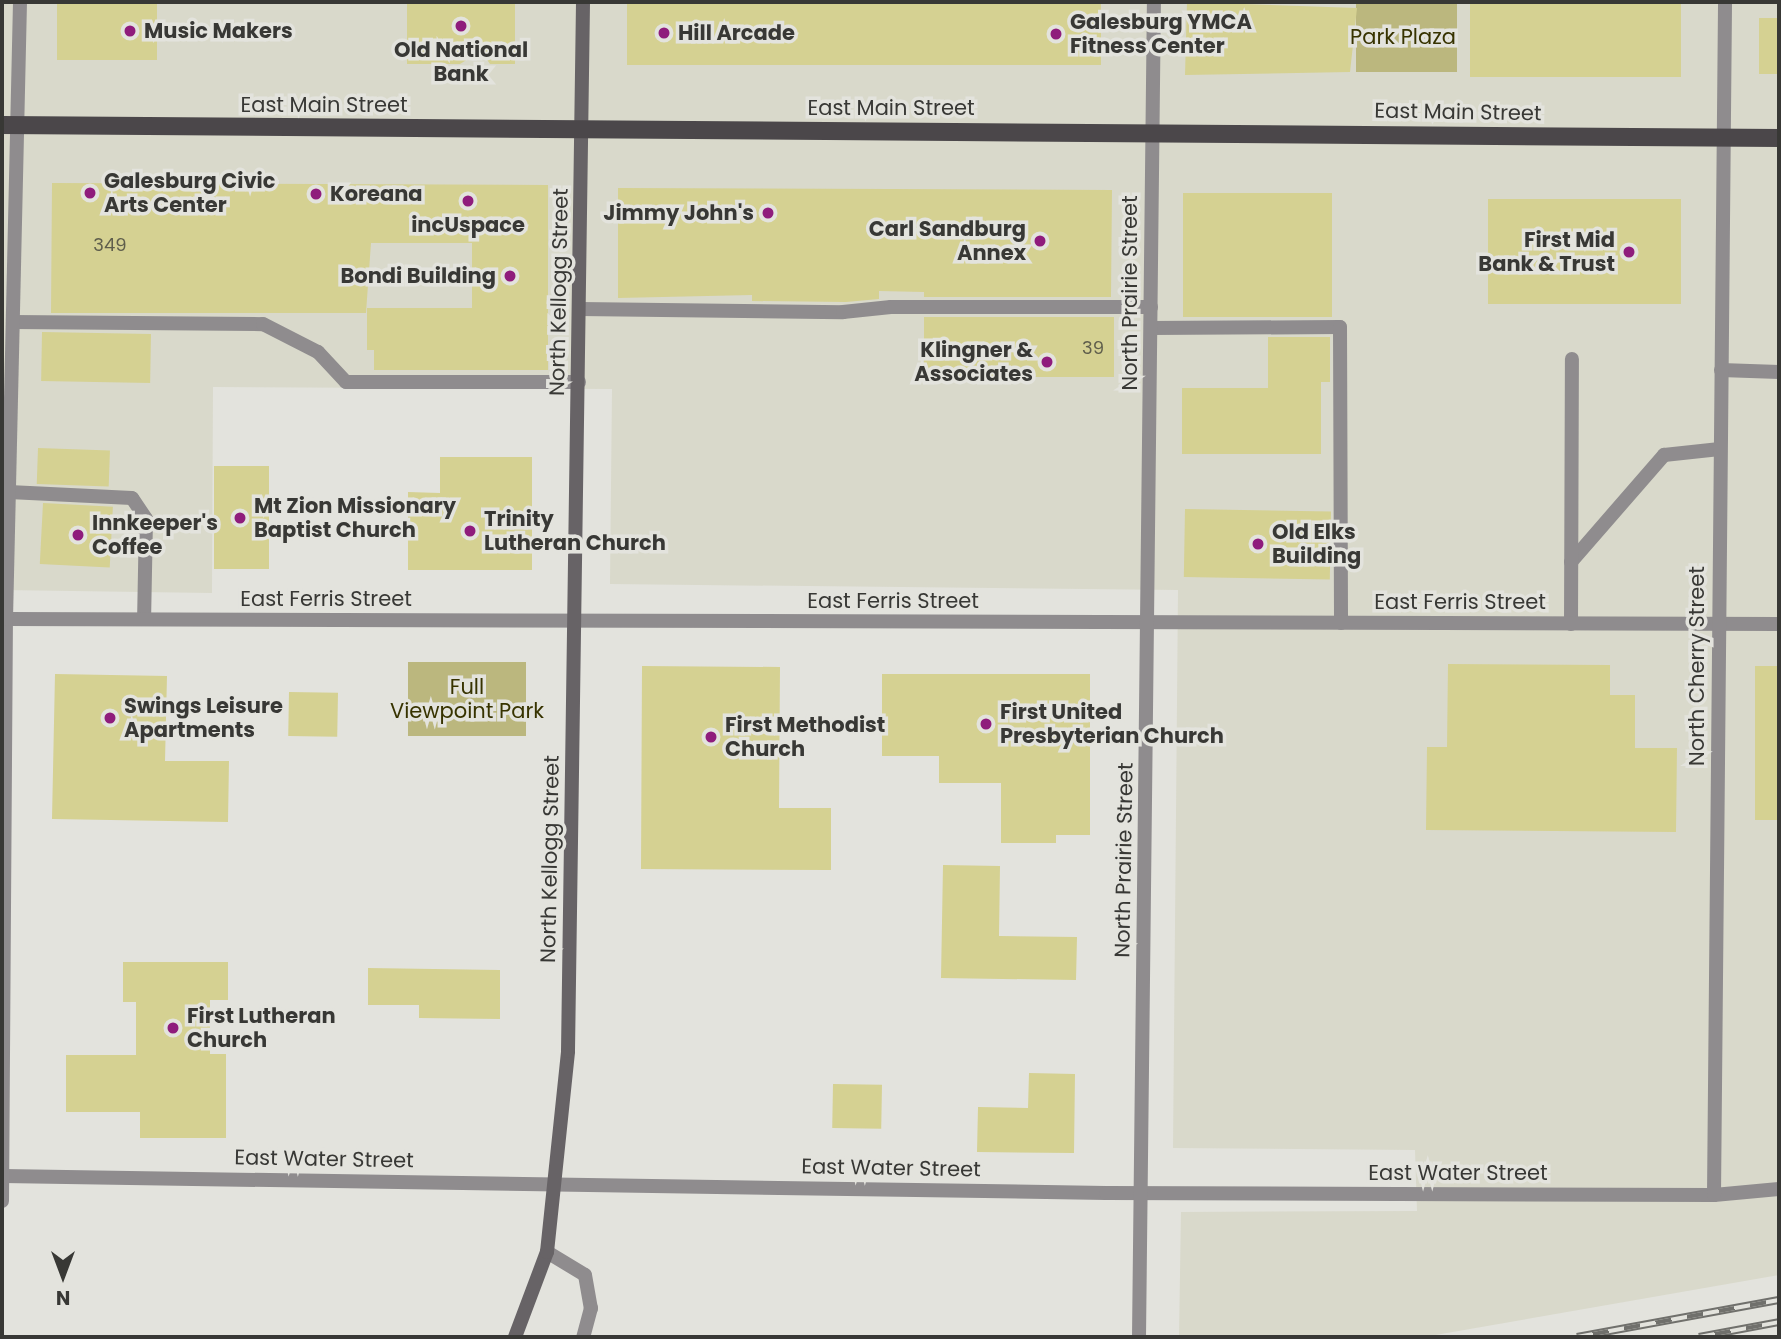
<!DOCTYPE html>
<style>
body{margin:0}
#map{position:relative;width:1781px;height:1339px;overflow:hidden;background:#e3e3dd;font-family:Poppins,sans-serif}
div>[style]{position:absolute}
.built>*{inset:0;background:#d9d9cb}
.green>*{inset:0;background:#bbb77e;transform-origin:0 0}
.building>*{inset:0;background:#d5d192;transform-origin:0 0}
.lane>*{height:14px;margin:-7px;padding:0 7px;transform-origin:7px;border-radius:7px;background:#8f8c8e}
.street>*{height:14px;margin:-7px;padding:0 7px;transform-origin:7px;border-radius:7px;background:#8f8c8e}
.secondary>*{height:14px;margin:-7px;padding:0 7px;transform-origin:7px;border-radius:7px;background:#676366}
.primary>*{height:18px;margin:-9px;padding:0 9px;transform-origin:9px;border-radius:9px;background:#4b474a}
.rail>*{height:8px;margin-top:-4px;transform-origin:0;background:repeating-linear-gradient(90deg,#e3e3dd 0 16px,#70706c 0 32px);box-sizing:border-box;border-block:2px solid #70706c}
.dots>*{width:19px;height:19px;translate:-50% -50%;box-sizing:border-box;border:4px solid #e3e3dd;border-radius:50%}
span{translate:-50% -50%;white-space:nowrap;text-align:center;line-height:1.15;-webkit-text-stroke:7px #e3e3dd;paint-order:stroke}
.number-label{font-size:18px;color:#5f5e4c}
.number-label span{-webkit-text-stroke-width:0}
.poi-label{font-size:21px;color:#383835;font-weight:700}
.left{translate:0 -50%;text-align:left}
.right{translate:-100% -50%;text-align:right}
.park-label{font-size:21px;color:#373300}
.street-label{font-size:21px;color:#383835}
.frame{position:absolute;inset:0;border:4px solid #383835;pointer-events:none}
.north{position:absolute;left:28px;top:1241px;width:70px;height:70px;-webkit-text-stroke:5px #e3e3dd;paint-order:stroke;rotate:180deg;font-size:19px;font-weight:700;line-height:28px;text-align:center;color:#383835}
.north::after{content:'';display:block;margin:auto;width:24px;height:32px;background:#383835;clip-path:polygon(50% 0,100% 100%,50% 72%,0 100%)}
</style>
<div id="map">
<div class="built">
<div style="clip-path:polygon(2px 2px,1779px 2px,1779px 1275px,1424px 1337px,1179px 1337px,1181px 1212px,1417px 1211px,1415px 1150px,1173px 1148px,1178px 590px,610px 584px,612px 389px,213px 387px,212px 593px,2px 590px)"></div>
</div>
<div class="green">
<div style="left:1356px;top:2px;width:101px;height:70px"></div>
<div style="left:526px;top:662px;width:74px;height:118px;rotate:90deg"></div>
</div>
<div class="building">
<div style="left:57px;top:2px;width:100px;height:58px"></div>
<div style="clip-path:polygon(407px 2px,515px 2px,515px 64px,490px 64px,481px 51px,460px 64px,407px 64px)"></div>
<div style="left:627px;top:2px;width:474px;height:63px"></div>
<div style="clip-path:polygon(1187px 2px,1357px 8px,1350px 72px,1185px 75px)"></div>
<div style="left:1470px;top:2px;width:211px;height:75px"></div>
<div style="left:1759px;top:18px;width:20px;height:56px"></div>
<div style="clip-path:polygon(52px 183px,548px 185px,548px 370px,374px 370px,374px 350px,367px 350px,367px 308px,472px 308px,472px 243px,371px 243px,366px 313px,51px 313px)"></div>
<div style="clip-path:polygon(618px 188px,1112px 190px,1111px 297px,924px 297px,924px 292px,879px 291px,879px 299px,846px 302px,752px 301px,752px 295px,618px 298px)"></div>
<div style="left:1332px;top:193px;width:124px;height:149px;rotate:90deg"></div>
<div style="left:1488px;top:199px;width:193px;height:105px"></div>
<div style="left:924px;top:317px;width:190px;height:60px"></div>
<div style="left:42px;top:332px;width:109px;height:49px;rotate:1deg"></div>
<div style="clip-path:polygon(1268px 337px,1330px 337px,1330px 382px,1321px 382px,1321px 454px,1182px 454px,1182px 388px,1268px 388px)"></div>
<div style="left:38px;top:448px;width:72px;height:36px;rotate:2deg"></div>
<div style="clip-path:polygon(440px 457px,532px 457px,532px 570px,408px 570px,408px 492px,440px 493px)"></div>
<div style="left:214px;top:466px;width:55px;height:103px"></div>
<div style="left:43px;top:503px;width:70px;height:61px;rotate:3deg"></div>
<div style="left:1185px;top:509px;width:146px;height:68px;rotate:1deg"></div>
<div style="clip-path:polygon(1448px 664px,1610px 665px,1610px 695px,1635px 695px,1635px 748px,1677px 748px,1676px 832px,1426px 830px,1427px 747px,1447px 747px)"></div>
<div style="clip-path:polygon(642px 666px,780px 667px,779px 808px,831px 808px,831px 870px,641px 869px)"></div>
<div style="left:1755px;top:666px;width:24px;height:154px"></div>
<div style="clip-path:polygon(55px 674px,167px 676px,165px 761px,229px 761px,228px 822px,52px 819px)"></div>
<div style="clip-path:polygon(882px 674px,1090px 674px,1090px 835px,1056px 835px,1056px 843px,1001px 843px,1001px 783px,939px 783px,939px 756px,882px 756px)"></div>
<div style="left:289px;top:692px;width:49px;height:44px;rotate:1deg"></div>
<div style="clip-path:polygon(943px 865px,1000px 866px,999px 936px,1077px 937px,1076px 980px,941px 978px)"></div>
<div style="clip-path:polygon(123px 962px,228px 962px,228px 1000px,210px 1000px,210px 1054px,226px 1054px,226px 1138px,140px 1138px,140px 1112px,66px 1112px,66px 1055px,136px 1055px,136px 1002px,123px 1002px)"></div>
<div style="clip-path:polygon(368px 968px,500px 970px,500px 1019px,419px 1018px,419px 1005px,368px 1005px)"></div>
<div style="clip-path:polygon(1029px 1073px,1075px 1074px,1074px 1153px,977px 1152px,978px 1107px,1028px 1108px)"></div>
<div style="left:833px;top:1084px;width:49px;height:44px;rotate:1deg"></div>
</div>
<div class="lane">
<div style="left:580px;top:309px;width:263px;rotate:0.7deg"></div>
<div style="left:843px;top:312px;width:48px;rotate:-5.9deg"></div>
<div style="left:891px;top:307px;width:260px"></div>
<div style="left:13px;top:322px;width:250px;rotate:0.5deg"></div>
<div style="left:263px;top:324px;width:62px;rotate:27deg"></div>
<div style="left:318px;top:352px;width:41px;rotate:47deg"></div>
<div style="left:346px;top:382px;width:233px"></div>
<div style="left:1151px;top:328px;width:189px;rotate:-0.3deg"></div>
<div style="left:1340px;top:327px;width:296px;rotate:89.8deg"></div>
<div style="left:1721px;top:370px;width:58px;rotate:2deg"></div>
<div style="left:9px;top:492px;width:123px;rotate:2.8deg"></div>
<div style="left:132px;top:498px;width:25px;rotate:56deg"></div>
<div style="left:146px;top:519px;width:100px;rotate:91.1deg"></div>
<div style="left:1571px;top:562px;width:142px;rotate:-49deg"></div>
<div style="left:1664px;top:455px;width:56px;rotate:-6.1deg"></div>
<div style="left:1571px;top:624px;width:265px;rotate:-89.8deg"></div>
<div style="left:547px;top:1252px;width:44px;rotate:31.2deg"></div>
<div style="left:585px;top:1275px;width:34px;rotate:80deg"></div>
<div style="left:591px;top:1308px;width:30px;rotate:105deg"></div>
</div>
<div class="street">
<div style="left:6px;top:619px;width:1773px;rotate:0.16deg"></div>
<div style="left:3px;top:1176px;width:1103px;rotate:0.88deg"></div>
<div style="left:1106px;top:1193px;width:608px;rotate:0.19deg"></div>
<div style="left:1714px;top:1195px;width:65px;rotate:-5.3deg"></div>
<div style="left:1714px;top:1195px;width:1193px;rotate:-89.47deg"></div>
<div style="left:2px;top:1201px;width:582px;rotate:-89.61deg"></div>
<div style="left:6px;top:619px;width:617px;rotate:-88.7deg"></div>
<div style="left:1139px;top:1337px;width:1335px;rotate:-89.36deg"></div>
</div>
<div class="secondary">
<div style="left:515px;top:1337px;width:91px;rotate:-69.4deg"></div>
<div style="left:547px;top:1252px;width:202px;rotate:-84deg"></div>
<div style="left:568px;top:1051px;width:1049px;rotate:-89.18deg"></div>
</div>
<div class="primary">
<div style="left:2px;top:125px;width:1777px;rotate:0.42deg"></div>
</div>
<div class="rail">
<div style="left:1577px;top:1337px;width:205px;rotate:-10.4deg"></div>
<div style="left:1699px;top:1337px;width:81px;rotate:-10.6deg"></div>
</div>
<div class="dots">
<div style="left:461px;top:26px;background:#8f1c7c"></div>
<div style="left:130px;top:31px;background:#8f1c7c"></div>
<div style="left:664px;top:33px;background:#8f1c7c"></div>
<div style="left:1056px;top:34px;background:#8f1c7c"></div>
<div style="left:90px;top:193px;background:#8f1c7c"></div>
<div style="left:316px;top:194px;background:#8f1c7c"></div>
<div style="left:468px;top:201px;background:#8f1c7c"></div>
<div style="left:768px;top:213px;background:#8f1c7c"></div>
<div style="left:1040px;top:241px;background:#8f1c7c"></div>
<div style="left:1629px;top:252px;background:#8f1c7c"></div>
<div style="left:510px;top:276px;background:#8f1c7c"></div>
<div style="left:1047px;top:362px;background:#8f1c7c"></div>
<div style="left:240px;top:518px;background:#8f1c7c"></div>
<div style="left:470px;top:531px;background:#8f1c7c"></div>
<div style="left:78px;top:535px;background:#8f1c7c"></div>
<div style="left:1258px;top:544px;background:#8f1c7c"></div>
<div style="left:110px;top:718px;background:#8f1c7c"></div>
<div style="left:986px;top:724px;background:#8f1c7c"></div>
<div style="left:711px;top:737px;background:#8f1c7c"></div>
<div style="left:173px;top:1028px;background:#8f1c7c"></div>
</div>
<div class="number-label">
<span style="left:110px;top:245px">349</span>
<span style="left:1093px;top:348px">39</span>
</div>
<div class="poi-label">
<span class="left" style="left:1070px;top:34px">Galesburg YMCA<br>Fitness Center</span>
<span class="left" style="left:144px;top:31px">Music Makers</span>
<span class="left" style="left:678px;top:33px">Hill Arcade</span>
<span style="left:461px;top:62px">Old National<br>Bank</span>
<span class="left" style="left:104px;top:193px">Galesburg Civic<br>Arts Center</span>
<span class="left" style="left:330px;top:194px">Koreana</span>
<span class="right" style="left:754px;top:213px">Jimmy John's</span>
<span style="left:468px;top:225px">incUspace</span>
<span class="right" style="left:1026px;top:241px">Carl Sandburg<br>Annex</span>
<span class="right" style="left:1615px;top:252px">First Mid<br>Bank &amp; Trust</span>
<span class="right" style="left:496px;top:276px">Bondi Building</span>
<span class="right" style="left:1033px;top:362px">Klingner &amp;<br>Associates</span>
<span class="left" style="left:254px;top:518px">Mt Zion Missionary<br>Baptist Church</span>
<span class="left" style="left:484px;top:531px">Trinity<br>Lutheran Church</span>
<span class="left" style="left:92px;top:535px">Innkeeper's<br>Coffee</span>
<span class="left" style="left:1272px;top:544px">Old Elks<br>Building</span>
<span class="left" style="left:124px;top:718px">Swings Leisure<br>Apartments</span>
<span class="left" style="left:1000px;top:724px">First United<br>Presbyterian Church</span>
<span class="left" style="left:725px;top:737px">First Methodist<br>Church</span>
<span class="left" style="left:187px;top:1028px">First Lutheran<br>Church</span>
</div>
<div class="park-label">
<span style="left:1403px;top:37px">Park Plaza</span>
<span style="left:467px;top:699px">Full<br>Viewpoint Park</span>
</div>
<div class="street-label">
<span style="left:324px;top:105px">East Main Street</span>
<span style="left:891px;top:108px">East Main Street</span>
<span style="left:1458px;top:112px;rotate:1deg">East Main Street</span>
<span style="left:559px;top:292px;rotate:-89deg">North Kellogg Street</span>
<span style="left:1130px;top:293px;rotate:-90deg">North Prairie Street</span>
<span style="left:326px;top:599px">East Ferris Street</span>
<span style="left:893px;top:601px">East Ferris Street</span>
<span style="left:1460px;top:602px">East Ferris Street</span>
<span style="left:1697px;top:666px;rotate:-90deg">North Cherry Street</span>
<span style="left:550px;top:859px;rotate:-89deg">North Kellogg Street</span>
<span style="left:1124px;top:860px;rotate:-89deg">North Prairie Street</span>
<span style="left:324px;top:1159px;rotate:1deg">East Water Street</span>
<span style="left:891px;top:1168px;rotate:1deg">East Water Street</span>
<span style="left:1458px;top:1173px">East Water Street</span>
</div>
<div class="frame"></div>
<div class="north">N</div>
</div>
